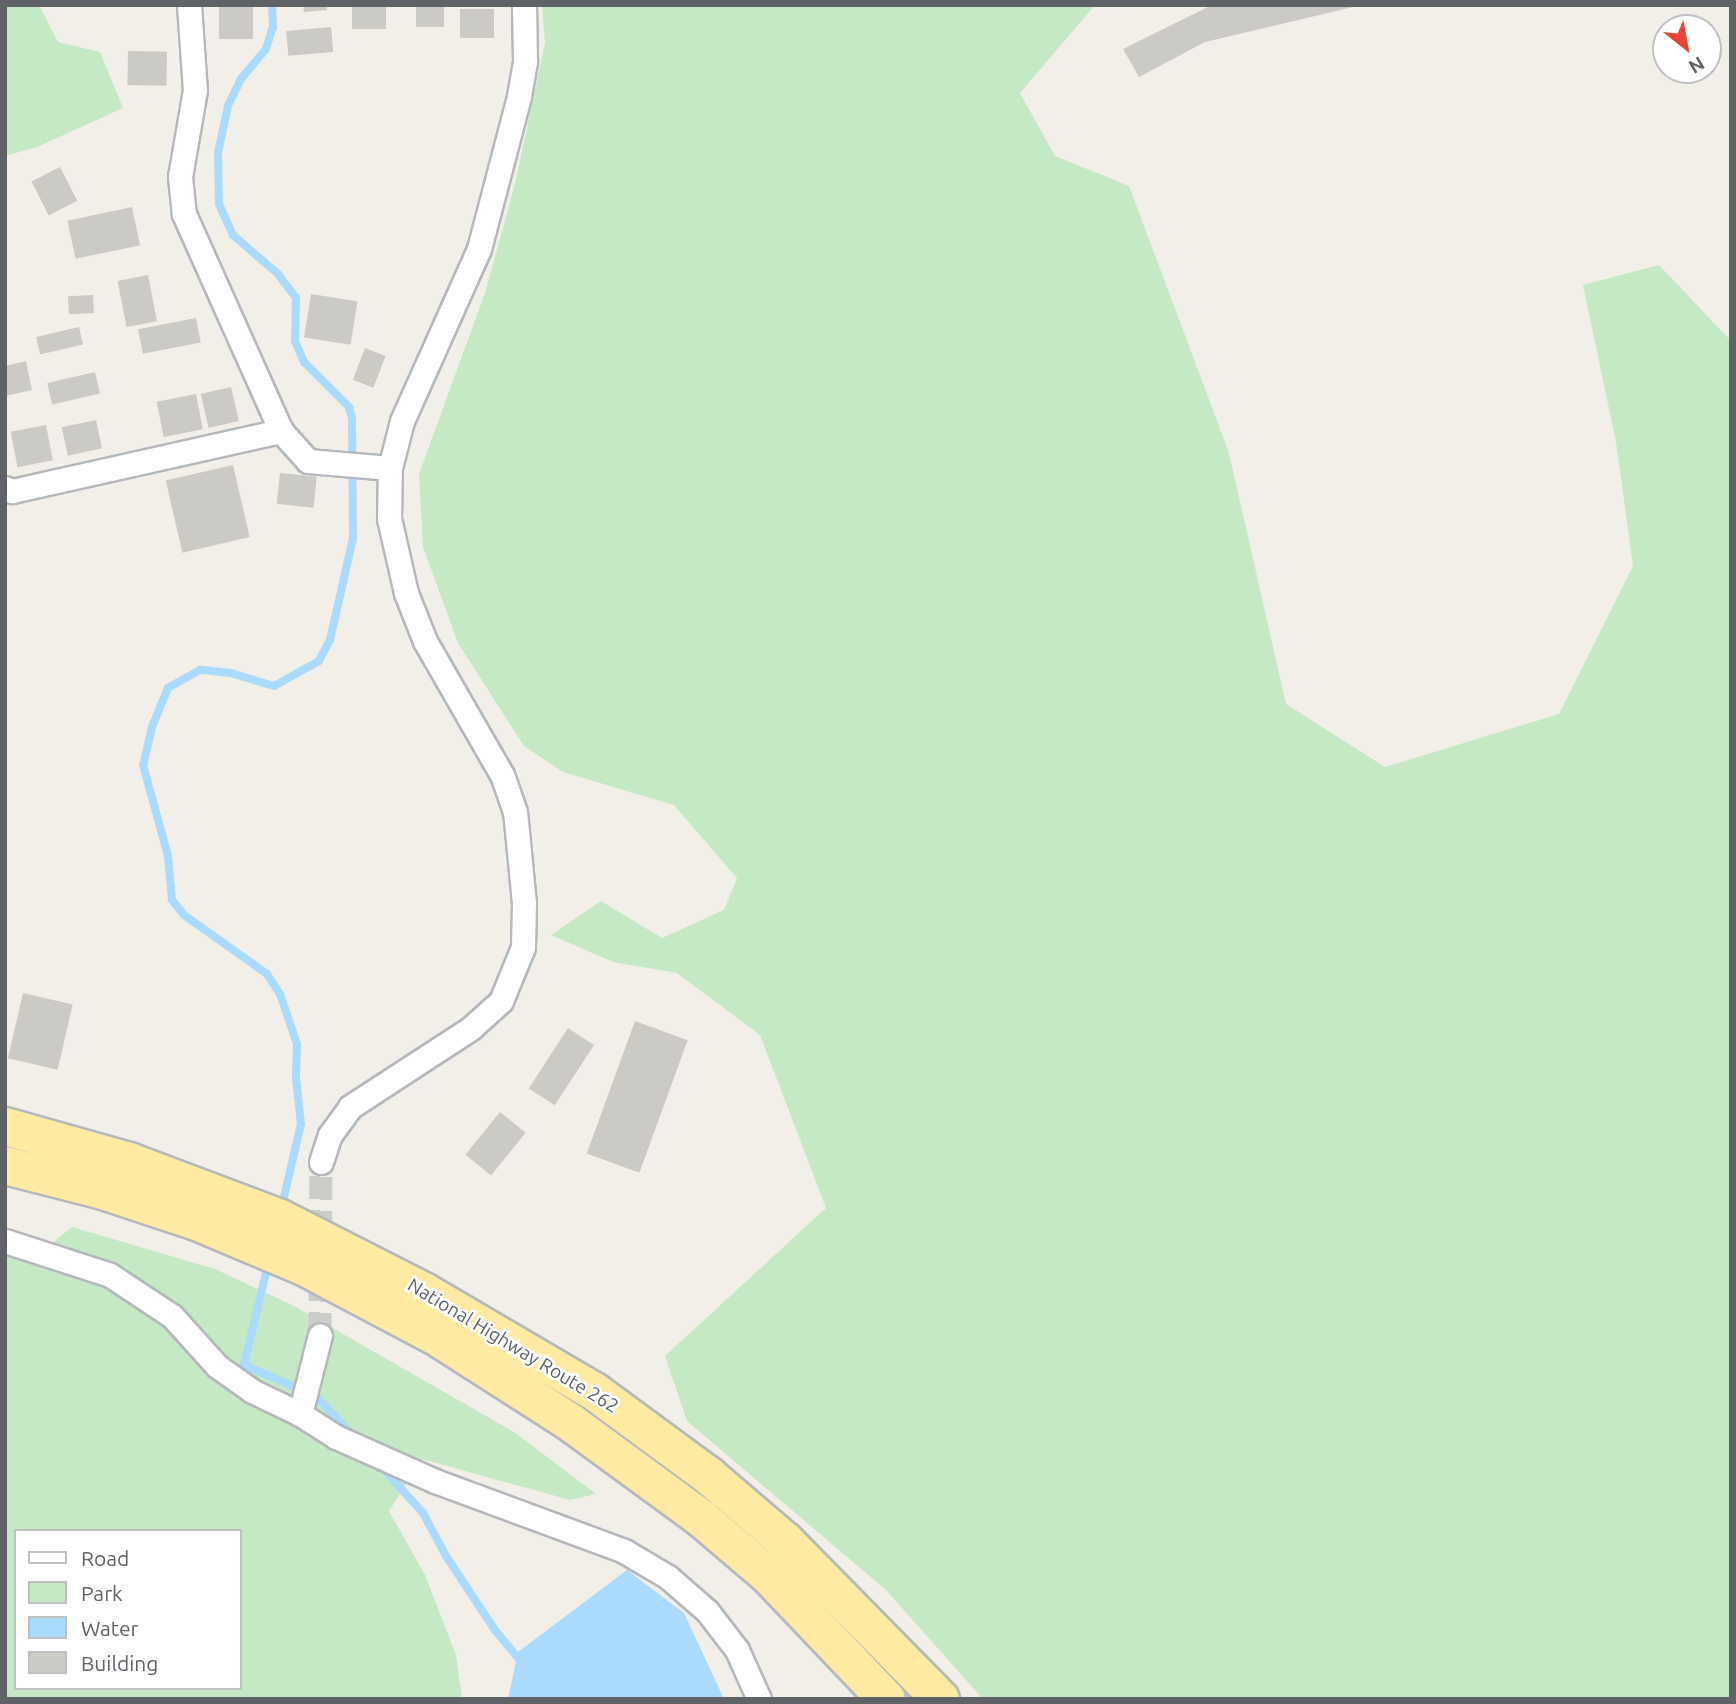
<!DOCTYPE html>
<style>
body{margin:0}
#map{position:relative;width:1736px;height:1704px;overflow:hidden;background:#f1efe8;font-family:Ubuntu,sans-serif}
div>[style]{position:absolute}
.green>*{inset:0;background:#c5e8c5}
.water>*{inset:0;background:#aadaff}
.stream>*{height:8px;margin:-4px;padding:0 4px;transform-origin:4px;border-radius:4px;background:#aadaff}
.building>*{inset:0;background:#cccac5;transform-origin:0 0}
.minor-tunnel>*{height:23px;margin-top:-11.5px;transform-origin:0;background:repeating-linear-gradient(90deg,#ccccc8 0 23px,transparent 0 34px)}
.roads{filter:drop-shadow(2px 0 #b5b8bc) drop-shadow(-2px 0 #b5b8bc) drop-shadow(0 2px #b5b8bc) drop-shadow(0 -2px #b5b8bc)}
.minor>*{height:23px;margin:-11.5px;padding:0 11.5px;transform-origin:11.5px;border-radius:11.5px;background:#fff}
.trunk>*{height:37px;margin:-18.5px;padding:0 18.5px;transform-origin:18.5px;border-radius:18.5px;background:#feeaa1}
span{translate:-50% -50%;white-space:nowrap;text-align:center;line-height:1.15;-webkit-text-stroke:5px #fff;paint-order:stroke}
.street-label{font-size:19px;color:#5f6368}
.frame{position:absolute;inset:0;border:7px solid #5f6368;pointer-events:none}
.legend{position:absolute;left:14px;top:1529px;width:228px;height:161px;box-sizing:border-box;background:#fff;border:2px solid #bfc1c3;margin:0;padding:9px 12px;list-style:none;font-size:21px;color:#5f6368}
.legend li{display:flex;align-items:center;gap:14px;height:35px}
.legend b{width:35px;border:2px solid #bfc1c3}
.north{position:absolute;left:1652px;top:14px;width:70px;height:70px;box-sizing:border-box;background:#fff;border:2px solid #bfc1c3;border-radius:50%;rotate:149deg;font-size:19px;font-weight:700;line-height:28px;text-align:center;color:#5f6368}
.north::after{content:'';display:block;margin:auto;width:24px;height:32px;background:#ea4335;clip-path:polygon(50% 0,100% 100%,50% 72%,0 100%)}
</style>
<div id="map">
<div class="green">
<div style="clip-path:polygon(5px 5px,39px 5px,58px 42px,100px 52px,123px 108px,37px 147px,5px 156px)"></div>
<div style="clip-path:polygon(542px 5px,1095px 5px,1020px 93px,1055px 156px,1129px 186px,1229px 453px,1286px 704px,1385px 767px,1559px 714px,1633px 566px,1616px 442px,1583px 285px,1659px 265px,1731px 341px,1731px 1699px,983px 1699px,886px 1590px,687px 1421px,665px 1356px,826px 1208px,760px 1035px,677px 973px,613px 962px,551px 935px,601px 901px,662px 938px,724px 910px,737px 878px,674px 805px,563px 772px,524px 746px,458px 643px,423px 547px,419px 474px,485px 293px,515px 184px,545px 43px)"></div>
<div style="clip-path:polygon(evenodd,72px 1227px,215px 1269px,294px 1306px,514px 1432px,596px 1494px,570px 1500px,422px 1459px,389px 1511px,425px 1575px,456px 1655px,462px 1699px,5px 1699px,5px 1255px,30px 1261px,72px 1227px,16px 1531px,240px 1531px,240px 1688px,16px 1688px,16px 1531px)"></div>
</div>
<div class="water">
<div style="clip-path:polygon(627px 1570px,684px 1613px,724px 1699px,508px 1699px,518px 1652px)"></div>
</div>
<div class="stream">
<div style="left:272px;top:5px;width:22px;rotate:87deg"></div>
<div style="left:273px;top:27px;width:23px;rotate:108deg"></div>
<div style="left:266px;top:49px;width:39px;rotate:130deg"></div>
<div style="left:241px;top:79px;width:30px;rotate:116deg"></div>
<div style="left:228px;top:106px;width:48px;rotate:102deg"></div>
<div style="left:218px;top:153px;width:51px;rotate:88.9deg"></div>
<div style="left:219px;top:204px;width:34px;rotate:66deg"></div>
<div style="left:233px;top:235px;width:60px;rotate:40.9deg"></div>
<div style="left:278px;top:274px;width:30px;rotate:53deg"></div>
<div style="left:296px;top:298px;width:43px;rotate:91.3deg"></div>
<div style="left:295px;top:341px;width:23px;rotate:67deg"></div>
<div style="left:304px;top:362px;width:64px;rotate:45deg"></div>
<div style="left:349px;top:407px;width:11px;rotate:75deg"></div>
<div style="left:352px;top:418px;width:120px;rotate:89.5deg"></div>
<div style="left:353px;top:538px;width:105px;rotate:102.7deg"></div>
<div style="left:330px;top:640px;width:24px;rotate:118deg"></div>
<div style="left:319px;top:661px;width:51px;rotate:150.9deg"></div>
<div style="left:274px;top:686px;width:45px;rotate:-163.2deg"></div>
<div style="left:231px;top:673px;width:31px;rotate:-174deg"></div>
<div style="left:200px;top:670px;width:37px;rotate:151deg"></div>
<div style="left:168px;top:688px;width:42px;rotate:112.3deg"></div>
<div style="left:152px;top:727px;width:39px;rotate:103deg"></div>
<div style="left:143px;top:765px;width:94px;rotate:74.6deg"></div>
<div style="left:168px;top:856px;width:44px;rotate:84.8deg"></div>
<div style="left:172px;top:900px;width:19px;rotate:51deg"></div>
<div style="left:184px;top:915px;width:102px;rotate:35.4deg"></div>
<div style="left:267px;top:974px;width:24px;rotate:57deg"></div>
<div style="left:280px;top:994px;width:53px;rotate:71.2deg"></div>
<div style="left:297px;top:1044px;width:34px;rotate:92deg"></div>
<div style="left:296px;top:1078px;width:46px;rotate:83.8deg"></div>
<div style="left:301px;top:1124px;width:88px;rotate:103.1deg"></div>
<div style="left:269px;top:1260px;width:108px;rotate:103.4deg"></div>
<div style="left:244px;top:1365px;width:78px;rotate:23.3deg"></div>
<div style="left:316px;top:1396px;width:56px;rotate:47.2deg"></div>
<div style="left:380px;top:1465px;width:64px;rotate:48.1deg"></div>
<div style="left:423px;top:1513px;width:49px;rotate:61.9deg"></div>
<div style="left:446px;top:1556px;width:89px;rotate:56.5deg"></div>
<div style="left:495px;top:1630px;width:44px;rotate:50.5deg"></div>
</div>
<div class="building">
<div style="left:219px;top:5px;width:34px;height:34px"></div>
<div style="clip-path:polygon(303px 5px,327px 5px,327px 10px,304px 12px)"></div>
<div style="left:352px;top:5px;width:34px;height:24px"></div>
<div style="left:416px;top:5px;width:28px;height:22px"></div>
<div style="clip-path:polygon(1212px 5px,1353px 5px,1353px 7px,1205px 42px,1139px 77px,1123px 49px)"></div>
<div style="left:460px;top:9px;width:34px;height:29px"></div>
<div style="left:331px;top:27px;width:25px;height:45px;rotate:85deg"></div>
<div style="left:128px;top:51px;width:39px;height:34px;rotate:1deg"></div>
<div style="left:60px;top:167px;width:38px;height:32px;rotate:63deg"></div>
<div style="left:132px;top:207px;width:39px;height:66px;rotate:78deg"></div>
<div style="left:148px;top:275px;width:47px;height:31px;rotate:79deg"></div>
<div style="left:311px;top:294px;width:47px;height:44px;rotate:9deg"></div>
<div style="left:93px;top:295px;width:18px;height:25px;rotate:87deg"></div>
<div style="left:196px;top:318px;width:25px;height:59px;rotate:79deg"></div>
<div style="left:79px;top:327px;width:18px;height:44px;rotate:77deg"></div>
<div style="left:365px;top:348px;width:22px;height:34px;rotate:21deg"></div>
<div style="clip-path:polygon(26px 361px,32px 390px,5px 396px,5px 366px)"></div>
<div style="left:95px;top:372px;width:22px;height:49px;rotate:77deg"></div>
<div style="left:231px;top:387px;width:35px;height:31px;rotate:77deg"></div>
<div style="left:196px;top:394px;width:36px;height:40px;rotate:79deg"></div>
<div style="left:96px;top:420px;width:29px;height:35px;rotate:78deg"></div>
<div style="left:46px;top:425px;width:36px;height:36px;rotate:79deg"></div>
<div style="left:233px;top:465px;width:74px;height:69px;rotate:77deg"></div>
<div style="left:280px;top:473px;width:37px;height:31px;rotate:6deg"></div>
<div style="left:23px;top:993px;width:51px;height:67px;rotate:13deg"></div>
<div style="left:635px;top:1021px;width:56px;height:141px;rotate:20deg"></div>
<div style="left:568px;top:1028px;width:31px;height:72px;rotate:33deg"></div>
<div style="left:500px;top:1112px;width:33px;height:55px;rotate:39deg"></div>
</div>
<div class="minor-tunnel">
<div style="left:320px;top:1335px;width:173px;rotate:-89.7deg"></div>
</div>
<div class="roads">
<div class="minor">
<div style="left:189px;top:5px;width:85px;rotate:86deg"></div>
<div style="left:195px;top:90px;width:88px;rotate:99.8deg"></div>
<div style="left:180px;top:177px;width:37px;rotate:84deg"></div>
<div style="left:184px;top:214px;width:238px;rotate:65.9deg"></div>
<div style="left:5px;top:488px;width:8px;rotate:23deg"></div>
<div style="left:12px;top:491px;width:276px;rotate:-12.6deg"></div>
<div style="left:281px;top:431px;width:40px;rotate:48deg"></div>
<div style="left:308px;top:461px;width:82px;rotate:4.9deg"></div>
<div style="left:321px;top:1162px;width:28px;rotate:-72deg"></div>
<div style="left:330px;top:1135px;width:34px;rotate:-54deg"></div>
<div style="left:350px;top:1107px;width:145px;rotate:-33.1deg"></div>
<div style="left:471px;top:1028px;width:40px;rotate:-42deg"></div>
<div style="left:501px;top:1001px;width:58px;rotate:-67.8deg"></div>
<div style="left:523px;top:947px;width:44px;rotate:-88.7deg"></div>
<div style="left:524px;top:903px;width:91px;rotate:-95.6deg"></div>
<div style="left:515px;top:812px;width:39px;rotate:-109deg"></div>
<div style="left:502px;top:775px;width:155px;rotate:-119.9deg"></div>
<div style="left:425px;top:641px;width:52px;rotate:-111.6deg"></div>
<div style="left:406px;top:593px;width:77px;rotate:-102.8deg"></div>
<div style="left:389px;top:518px;width:50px;rotate:-88.9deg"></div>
<div style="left:390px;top:468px;width:49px;rotate:-75.7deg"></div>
<div style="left:402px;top:421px;width:188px;rotate:-65.9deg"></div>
<div style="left:479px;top:249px;width:158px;rotate:-75.3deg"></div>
<div style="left:519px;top:96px;width:36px;rotate:-80deg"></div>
<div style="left:525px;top:61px;width:56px;rotate:-91deg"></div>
<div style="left:5px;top:1241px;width:110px;rotate:17.9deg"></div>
<div style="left:110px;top:1275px;width:74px;rotate:33.5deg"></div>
<div style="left:172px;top:1316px;width:67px;rotate:48deg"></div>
<div style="left:217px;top:1366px;width:43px;rotate:35.5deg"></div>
<div style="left:252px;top:1391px;width:53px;rotate:25.6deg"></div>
<div style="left:300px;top:1414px;width:43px;rotate:32.6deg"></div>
<div style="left:336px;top:1437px;width:108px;rotate:24deg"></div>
<div style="left:435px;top:1481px;width:202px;rotate:20.3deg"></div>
<div style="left:624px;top:1551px;width:51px;rotate:30.6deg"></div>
<div style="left:668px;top:1577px;width:52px;rotate:41.1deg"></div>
<div style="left:707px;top:1611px;width:49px;rotate:52.4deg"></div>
<div style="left:737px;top:1650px;width:54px;rotate:65.8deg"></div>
<div style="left:300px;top:1414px;width:81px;rotate:-75.8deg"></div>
</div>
<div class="trunk">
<div style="left:5px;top:1126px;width:129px;rotate:15.8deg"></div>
<div style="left:129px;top:1161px;width:161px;rotate:20.7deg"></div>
<div style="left:280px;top:1218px;width:163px;rotate:27deg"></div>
<div style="left:425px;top:1292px;width:196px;rotate:30.4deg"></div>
<div style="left:594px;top:1391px;width:142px;rotate:36.4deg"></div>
<div style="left:708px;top:1475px;width:101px;rotate:40.6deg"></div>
<div style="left:785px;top:1541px;width:221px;rotate:45.5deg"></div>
<div style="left:5px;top:1165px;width:97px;rotate:14.3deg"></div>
<div style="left:99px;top:1189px;width:102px;rotate:18.3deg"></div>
<div style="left:196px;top:1221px;width:116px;rotate:22.8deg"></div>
<div style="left:303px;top:1266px;width:148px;rotate:27.8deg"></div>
<div style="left:434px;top:1335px;width:161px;rotate:32.6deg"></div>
<div style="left:570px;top:1422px;width:162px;rotate:36.2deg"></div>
<div style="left:701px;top:1518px;width:88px;rotate:40.4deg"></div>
<div style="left:768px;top:1575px;width:171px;rotate:46.4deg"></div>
</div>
</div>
<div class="street-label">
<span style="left:513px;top:1346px;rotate:31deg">National Highway Route 262</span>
</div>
<div class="frame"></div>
<ul class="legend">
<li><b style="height:9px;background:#fff"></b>Road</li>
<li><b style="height:19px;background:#c5e8c5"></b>Park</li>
<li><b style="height:19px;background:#aadaff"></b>Water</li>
<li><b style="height:19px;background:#cccac5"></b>Building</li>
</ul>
<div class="north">N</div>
</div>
